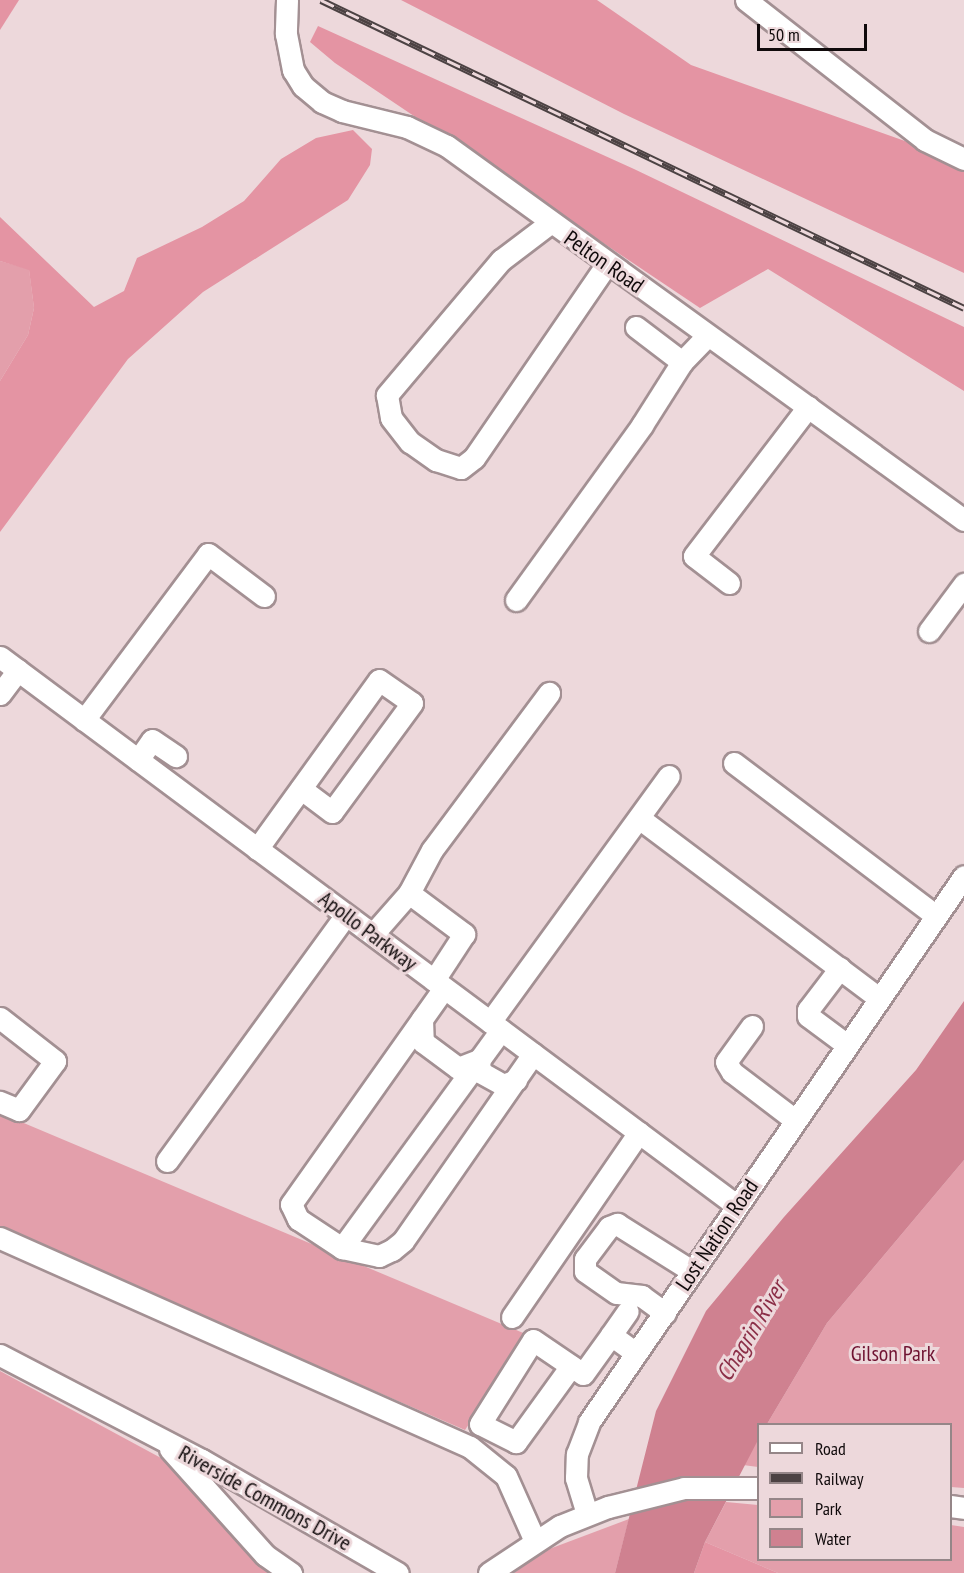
<!DOCTYPE html>
<style>
body{margin:0}
#map{position:relative;width:964px;height:1573px;overflow:hidden;background:#edd8db;font-family:"PT Sans Narrow",sans-serif}
div>[style]{position:absolute}
.green>*{inset:0;background:#e39fab}
.forest>*{inset:0;background:#e494a3}
.water>*{inset:0;background:#cf8190}
.roads{filter:drop-shadow(2px 0 #a39093) drop-shadow(-2px 0 #a39093) drop-shadow(0 2px #a39093) drop-shadow(0 -2px #a39093)}
.minor>*{height:21px;margin:-10.5px;padding:0 10.5px;transform-origin:10.5px;border-radius:10.5px;background:#fff}
.rail>*{height:7px;margin-top:-3.5px;transform-origin:0;background:repeating-linear-gradient(90deg,#edd8db 0 14px,#4c4243 0 28px);box-sizing:border-box;border-block:2px solid #4c4243}
span{translate:-50% -50%;white-space:nowrap;text-align:center;line-height:1.15;-webkit-text-stroke:6px #edd8db;paint-order:stroke}
.street-label{font-size:22px;color:#100a0b}
.park-label{font-size:22px;color:#6f1231}
.water-label{font-size:24px;color:#8b2e47;font-style:italic}
.legend{position:absolute;left:757px;top:1423px;width:195px;height:138px;box-sizing:border-box;background:#edd8db;border:2px solid #958688;margin:0;padding:8px 10px;list-style:none;font-size:18px;color:#100a0b}
.legend li{display:flex;align-items:center;gap:12px;height:30px}
.legend b{width:30px;border:2px solid #958688}
.scale{position:absolute;left:757px;top:24px;width:110px;height:27px;box-sizing:border-box;border:3px solid #100a0b;border-top:0;padding-left:8px;font-size:18px;line-height:21px;white-space:nowrap;color:#100a0b;-webkit-text-stroke:4px #edd8db;paint-order:stroke}
</style>
<div id="map">
<div class="green">
<div style="clip-path:polygon(0 261px,29px 269px,34px 308px,28px 335px,0 381px)"></div>
<div style="clip-path:polygon(0 1113px,528px 1335px,465px 1430px,0 1229px)"></div>
<div style="clip-path:polygon(964px 1160px,964px 1488px,951px 1487px,950px 1424px,767px 1424px,827px 1323px)"></div>
<div style="clip-path:polygon(0 1371px,174px 1465px,255px 1561px,271px 1573px,0 1573px)"></div>
<div style="clip-path:polygon(758px 1439px,758px 1467px,743px 1465px)"></div>
<div style="clip-path:polygon(726px 1502px,758px 1505px,758px 1560px,950px 1560px,951px 1525px,964px 1527px,964px 1573px,778px 1573px,705px 1542px)"></div>
<div style="clip-path:polygon(629px 1519px,615px 1573px,514px 1573px,544px 1551px)"></div>
</div>
<div class="forest">
<div style="clip-path:polygon(0 0,19px 0,0 30px)"></div>
<div style="clip-path:polygon(401px 0,597px 0,691px 65px,964px 162px,964px 273px,624px 114px)"></div>
<div style="clip-path:polygon(318px 26px,634px 169px,964px 327px,964px 391px,768px 269px,700px 308px,335px 63px,310px 42px)"></div>
<div style="clip-path:polygon(353px 130px,372px 149px,370px 165px,348px 200px,203px 292px,128px 359px,0 532px,0 381px,28px 335px,34px 308px,29px 270px,0 261px,0 217px,94px 307px,124px 291px,137px 258px,202px 227px,244px 201px,281px 159px,316px 138px)"></div>
<div style="clip-path:polygon(705px 1542px,778px 1573px,694px 1573px)"></div>
</div>
<div class="water">
<div style="clip-path:polygon(964px 1001px,964px 1160px,827px 1323px,767px 1424px,758px 1424px,758px 1440px,705px 1542px,694px 1573px,615px 1573px,656px 1411px,706px 1311px,784px 1217px,916px 1070px)"></div>
</div>
<div class="roads">
<div class="minor">
<div style="left:287px;top:0;width:34px;rotate:92deg"></div>
<div style="left:286px;top:34px;width:37px;rotate:79deg"></div>
<div style="left:293px;top:70px;width:19px;rotate:58deg"></div>
<div style="left:303px;top:86px;width:25px;rotate:40deg"></div>
<div style="left:322px;top:102px;width:22px;rotate:24deg"></div>
<div style="left:342px;top:111px;width:67px;rotate:13.8deg"></div>
<div style="left:407px;top:127px;width:44px;rotate:25.4deg"></div>
<div style="left:447px;top:146px;width:638px;rotate:35.88deg"></div>
<div style="left:746px;top:0;width:227px;rotate:38deg"></div>
<div style="left:925px;top:140px;width:43px;rotate:26deg"></div>
<div style="left:550px;top:223px;width:61px;rotate:142.9deg"></div>
<div style="left:501px;top:260px;width:177px;rotate:130.2deg"></div>
<div style="left:387px;top:395px;width:23px;rotate:80deg"></div>
<div style="left:391px;top:418px;width:31px;rotate:52deg"></div>
<div style="left:410px;top:442px;width:32px;rotate:35deg"></div>
<div style="left:436px;top:460px;width:26px;rotate:18deg"></div>
<div style="left:461px;top:468px;width:16px;rotate:-38deg"></div>
<div style="left:474px;top:458px;width:235px;rotate:-55.6deg"></div>
<div style="left:636px;top:327px;width:58px;rotate:37.3deg"></div>
<div style="left:682px;top:362px;width:37px;rotate:-46deg"></div>
<div style="left:729px;top:583px;width:44px;rotate:-142.4deg"></div>
<div style="left:694px;top:556px;width:188px;rotate:-52.6deg"></div>
<div style="left:516px;top:600px;width:216px;rotate:-54.2deg"></div>
<div style="left:642px;top:425px;width:75px;rotate:-57.6deg"></div>
<div style="left:929px;top:631px;width:59px;rotate:-53.3deg"></div>
<div style="left:0;top:657px;width:918px;rotate:36.67deg"></div>
<div style="left:0;top:694px;width:30px;rotate:-53deg"></div>
<div style="left:84px;top:720px;width:207px;rotate:-53.2deg"></div>
<div style="left:208px;top:554px;width:70px;rotate:36.9deg"></div>
<div style="left:138px;top:760px;width:24px;rotate:-55deg"></div>
<div style="left:152px;top:740px;width:29px;rotate:34deg"></div>
<div style="left:734px;top:763px;width:253px;rotate:37.1deg"></div>
<div style="left:639px;top:818px;width:300px;rotate:36.9deg"></div>
<div style="left:257px;top:849px;width:208px;rotate:-54.2deg"></div>
<div style="left:379px;top:680px;width:40px;rotate:34.9deg"></div>
<div style="left:412px;top:703px;width:135px;rotate:126.3deg"></div>
<div style="left:332px;top:812px;width:39px;rotate:-143deg"></div>
<div style="left:409px;top:893px;width:49px;rotate:-61.9deg"></div>
<div style="left:432px;top:850px;width:196px;rotate:-53.3deg"></div>
<div style="left:373px;top:934px;width:55px;rotate:-48.7deg"></div>
<div style="left:409px;top:893px;width:69px;rotate:36.7deg"></div>
<div style="left:464px;top:934px;width:55px;rotate:123.1deg"></div>
<div style="left:840px;top:968px;width:53px;rotate:127.3deg"></div>
<div style="left:808px;top:1010px;width:6px;rotate:90deg"></div>
<div style="left:808px;top:1016px;width:49px;rotate:36.6deg"></div>
<div style="left:444px;top:988px;width:265px;rotate:125.3deg"></div>
<div style="left:291px;top:1204px;width:17px;rotate:65deg"></div>
<div style="left:298px;top:1219px;width:53px;rotate:33.4deg"></div>
<div style="left:342px;top:1248px;width:38px;rotate:12deg"></div>
<div style="left:379px;top:1256px;width:14px;rotate:-25deg"></div>
<div style="left:392px;top:1250px;width:14px;rotate:-39deg"></div>
<div style="left:403px;top:1241px;width:228px;rotate:-55.2deg"></div>
<div style="left:0;top:1018px;width:70px;rotate:38deg"></div>
<div style="left:55px;top:1061px;width:61px;rotate:126.3deg"></div>
<div style="left:19px;top:1110px;width:21px;rotate:-157deg"></div>
<div style="left:422px;top:1019px;width:23px;rotate:88deg"></div>
<div style="left:423px;top:1042px;width:44px;rotate:36.6deg"></div>
<div style="left:458px;top:1068px;width:22px;rotate:-21deg"></div>
<div style="left:490px;top:1022px;width:304px;rotate:-54deg"></div>
<div style="left:752px;top:1026px;width:44px;rotate:125.8deg"></div>
<div style="left:726px;top:1062px;width:12px;rotate:59deg"></div>
<div style="left:732px;top:1072px;width:79px;rotate:37.3deg"></div>
<div style="left:501px;top:1030px;width:37px;rotate:126deg"></div>
<div style="left:479px;top:1060px;width:12px;rotate:85deg"></div>
<div style="left:480px;top:1072px;width:26px;rotate:29deg"></div>
<div style="left:503px;top:1085px;width:14px;rotate:-21deg"></div>
<div style="left:167px;top:1161px;width:304px;rotate:-54deg"></div>
<div style="left:0;top:1238px;width:514px;rotate:23.97deg"></div>
<div style="left:470px;top:1447px;width:46px;rotate:38.9deg"></div>
<div style="left:506px;top:1476px;width:71px;rotate:66deg"></div>
<div style="left:342px;top:1248px;width:233px;rotate:-53.9deg"></div>
<div style="left:665px;top:1313px;width:29px;rotate:-144deg"></div>
<div style="left:642px;top:1296px;width:26px;rotate:-173deg"></div>
<div style="left:616px;top:1293px;width:38px;rotate:-145deg"></div>
<div style="left:585px;top:1271px;width:12px;rotate:-90deg"></div>
<div style="left:585px;top:1259px;width:40px;rotate:-53deg"></div>
<div style="left:609px;top:1227px;width:9px;rotate:-21deg"></div>
<div style="left:617px;top:1224px;width:89px;rotate:32.1deg"></div>
<div style="left:512px;top:1317px;width:224px;rotate:-55.5deg"></div>
<div style="left:611px;top:1335px;width:29px;rotate:-55deg"></div>
<div style="left:0;top:1355px;width:228px;rotate:27.5deg"></div>
<div style="left:202px;top:1460px;width:226px;rotate:30deg"></div>
<div style="left:571px;top:1366px;width:94px;rotate:125.9deg"></div>
<div style="left:516px;top:1442px;width:40px;rotate:-153.4deg"></div>
<div style="left:480px;top:1424px;width:99px;rotate:-57.8deg"></div>
<div style="left:533px;top:1340px;width:60px;rotate:34.2deg"></div>
<div style="left:583px;top:1374px;width:48px;rotate:-54.3deg"></div>
<div style="left:611px;top:1335px;width:31px;rotate:36deg"></div>
<div style="left:170px;top:1449px;width:142px;rotate:48.1deg"></div>
<div style="left:265px;top:1555px;width:32px;rotate:35deg"></div>
<div style="left:950px;top:1506px;width:14px;rotate:8deg"></div>
<div style="left:587px;top:1514px;width:38px;rotate:-107deg"></div>
<div style="left:576px;top:1478px;width:24px;rotate:-88deg"></div>
<div style="left:577px;top:1454px;width:34px;rotate:-69deg"></div>
<div style="left:589px;top:1422px;width:662px;rotate:-55.52deg"></div>
<div style="left:489px;top:1573px;width:85px;rotate:-33.5deg"></div>
<div style="left:560px;top:1526px;width:52px;rotate:-21.6deg"></div>
<div style="left:608px;top:1507px;width:78px;rotate:-14deg"></div>
<div style="left:684px;top:1488px;width:74px"></div>
</div>
</div>
<div class="rail">
<div style="left:321px;top:0;width:713px;rotate:25.59deg"></div>
</div>
<div class="street-label">
<span style="left:604px;top:262px;rotate:35deg">Pelton Road</span>
<span style="left:368px;top:931px;rotate:37deg">Apollo Parkway</span>
<span style="left:717px;top:1235px;rotate:-56deg">Lost Nation Road</span>
<span style="left:265px;top:1498px;rotate:29deg">Riverside Commons Drive</span>
</div>
<div class="park-label">
<span style="left:893px;top:1354px">Gilson Park</span>
</div>
<div class="water-label">
<span style="left:751px;top:1331px;rotate:-59deg">Chagrin River</span>
</div>
<ul class="legend">
<li><b style="height:8px;background:#fff"></b>Road</li>
<li><b style="height:8px;background:#4c4243"></b>Railway</li>
<li><b style="height:16px;background:#e39fab"></b>Park</li>
<li><b style="height:16px;background:#cf8190"></b>Water</li>
</ul>
<div class="scale">50 m</div>
</div>
